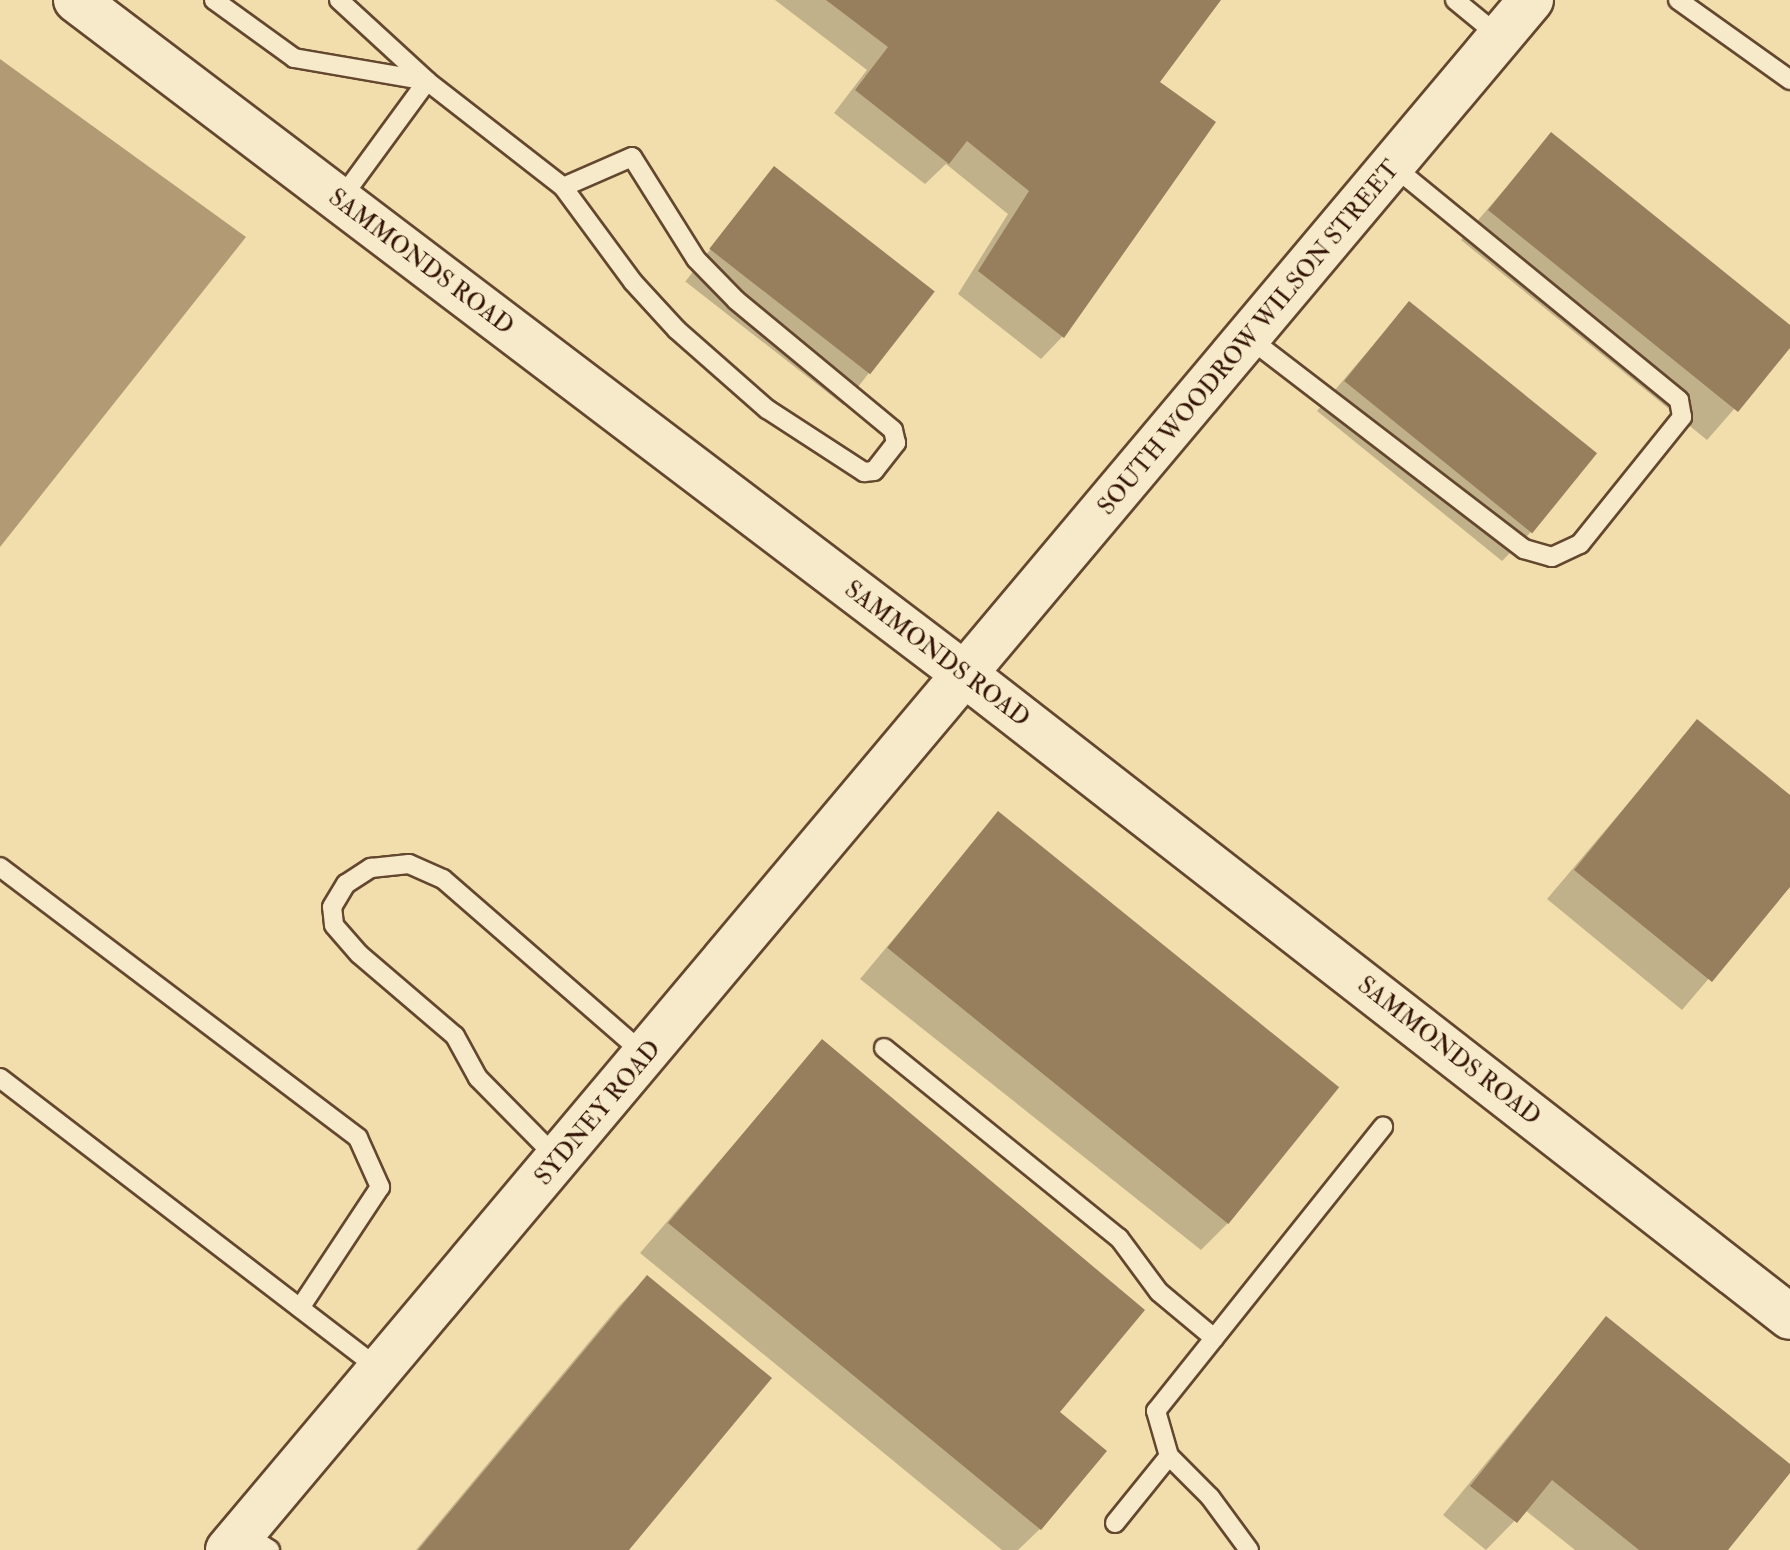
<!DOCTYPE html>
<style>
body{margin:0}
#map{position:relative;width:1790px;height:1550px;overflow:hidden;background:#f2dead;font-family:"IM FELL Double Pica",serif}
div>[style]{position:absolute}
.water>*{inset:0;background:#b19a74}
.shadow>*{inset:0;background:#0003;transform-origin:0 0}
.building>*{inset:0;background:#977e5c;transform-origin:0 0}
.roads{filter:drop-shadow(2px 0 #64472f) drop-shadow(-2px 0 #64472f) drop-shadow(0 2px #64472f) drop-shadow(0 -2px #64472f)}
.service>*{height:18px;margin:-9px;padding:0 9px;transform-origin:9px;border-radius:9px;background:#f7eaca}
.tertiary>*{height:44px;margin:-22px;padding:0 22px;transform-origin:22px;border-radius:22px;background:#f7eaca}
span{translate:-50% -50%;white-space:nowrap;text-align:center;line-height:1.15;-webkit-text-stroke:7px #f7eaca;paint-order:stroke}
.street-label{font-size:24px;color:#341505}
</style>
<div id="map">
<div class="water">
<div style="clip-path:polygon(0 59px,246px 237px,0 547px)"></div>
</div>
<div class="shadow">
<div style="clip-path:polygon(775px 0,1218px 0,1157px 83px,1062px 337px,1041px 359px,958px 294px,1008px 214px,946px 164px,925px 184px,834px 113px,867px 70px)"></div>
<div style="clip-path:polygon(1551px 135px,1790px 328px,1790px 345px,1707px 440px,1461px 240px)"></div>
<div style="left:774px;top:168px;width:201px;height:144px;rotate:38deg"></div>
<div style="clip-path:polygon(1409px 303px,1531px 532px,1502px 561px,1317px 411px)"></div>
<div style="clip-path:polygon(1697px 722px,1790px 797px,1790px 883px,1682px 1010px,1547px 899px)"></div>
<div style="clip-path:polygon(998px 814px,1229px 1222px,1201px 1250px,860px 979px)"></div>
<div style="clip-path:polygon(822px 1042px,1058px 1412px,1040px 1529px,1018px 1550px,1002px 1550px,640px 1253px)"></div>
<div style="clip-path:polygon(647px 1277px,626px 1550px,416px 1550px,619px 1306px)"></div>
<div style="clip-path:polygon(1606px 1318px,1790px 1470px,1725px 1550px,1575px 1550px,1525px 1510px,1486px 1550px,1443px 1515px)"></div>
</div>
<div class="building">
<div style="clip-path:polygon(826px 0,1221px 0,1160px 82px,1216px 122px,1064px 338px,978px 271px,1029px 191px,967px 141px,949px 164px,855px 90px,888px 47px)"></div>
<div style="clip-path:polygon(1551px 132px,1790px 325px,1790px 348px,1738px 412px,1488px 210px)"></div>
<div style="left:774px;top:166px;width:204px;height:105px;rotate:38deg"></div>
<div style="left:1409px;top:301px;width:242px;height:103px;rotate:39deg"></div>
<div style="clip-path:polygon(1697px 719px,1790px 795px,1790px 887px,1712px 982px,1574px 870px)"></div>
<div style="left:998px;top:811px;width:439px;height:176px;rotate:39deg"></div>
<div style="clip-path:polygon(822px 1039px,1145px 1310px,1060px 1412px,1107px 1451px,1041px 1530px,668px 1223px)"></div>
<div style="clip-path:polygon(647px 1275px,772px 1378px,629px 1550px,418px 1550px)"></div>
<div style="clip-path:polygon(1606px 1316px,1790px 1464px,1790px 1473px,1728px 1550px,1639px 1550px,1552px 1480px,1517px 1523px,1470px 1486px)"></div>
</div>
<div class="roads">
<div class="service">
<div style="left:214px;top:0;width:99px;rotate:35.9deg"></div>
<div style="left:294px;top:58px;width:135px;rotate:9.8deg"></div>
<div style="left:339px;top:0;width:120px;rotate:42.6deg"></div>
<div style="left:1455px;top:0;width:58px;rotate:39.4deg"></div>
<div style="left:1678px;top:0;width:138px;rotate:35.5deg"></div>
<div style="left:340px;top:200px;width:147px;rotate:-53.8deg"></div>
<div style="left:427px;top:81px;width:172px;rotate:37.9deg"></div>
<div style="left:563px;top:187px;width:118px;rotate:53.6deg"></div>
<div style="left:633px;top:282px;width:65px;rotate:47.5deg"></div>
<div style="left:677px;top:330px;width:120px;rotate:41.3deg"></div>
<div style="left:767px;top:409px;width:116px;rotate:33deg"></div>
<div style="left:864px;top:472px;width:10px;rotate:-6deg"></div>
<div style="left:874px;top:471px;width:36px;rotate:-52deg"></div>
<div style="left:896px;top:443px;width:13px;rotate:-103deg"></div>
<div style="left:893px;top:430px;width:204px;rotate:-140.4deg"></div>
<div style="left:736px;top:300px;width:57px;rotate:-134.3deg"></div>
<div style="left:696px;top:259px;width:120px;rotate:-122.1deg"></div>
<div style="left:632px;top:157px;width:75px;rotate:156.5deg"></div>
<div style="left:1249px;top:338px;width:347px;rotate:37.5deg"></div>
<div style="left:1524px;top:549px;width:29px;rotate:16deg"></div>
<div style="left:1552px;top:557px;width:31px;rotate:-25deg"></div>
<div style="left:1580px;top:544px;width:163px;rotate:-51.2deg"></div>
<div style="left:1682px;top:417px;width:17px;rotate:-100deg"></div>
<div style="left:1679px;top:400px;width:370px;rotate:-140.7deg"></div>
<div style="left:0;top:867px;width:449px;rotate:37.1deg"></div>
<div style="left:358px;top:1138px;width:54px;rotate:65.8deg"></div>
<div style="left:380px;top:1187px;width:145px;rotate:123.5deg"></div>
<div style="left:884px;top:1048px;width:302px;rotate:39deg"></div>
<div style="left:1119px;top:1238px;width:67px;rotate:53.5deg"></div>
<div style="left:1159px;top:1292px;width:72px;rotate:39.9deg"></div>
<div style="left:0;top:1078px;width:480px;rotate:37.5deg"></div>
<div style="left:558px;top:1159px;width:114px;rotate:-134.6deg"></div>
<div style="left:478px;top:1078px;width:48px;rotate:-118.7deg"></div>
<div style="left:455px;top:1036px;width:126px;rotate:-139.5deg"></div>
<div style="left:359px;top:954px;width:38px;rotate:-131deg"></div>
<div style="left:334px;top:925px;width:18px;rotate:-96deg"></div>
<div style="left:332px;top:907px;width:27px;rotate:-59deg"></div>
<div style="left:346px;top:884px;width:30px;rotate:-33deg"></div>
<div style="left:371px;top:868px;width:38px;rotate:-6deg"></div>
<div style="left:409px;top:864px;width:37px;rotate:24deg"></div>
<div style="left:443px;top:879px;width:267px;rotate:41deg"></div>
<div style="left:1115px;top:1523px;width:86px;rotate:-51.1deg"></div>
<div style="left:243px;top:1533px;width:32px;rotate:32deg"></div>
<div style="left:1249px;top:1550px;width:66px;rotate:-126.3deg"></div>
<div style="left:1210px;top:1497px;width:58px;rotate:-135deg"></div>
<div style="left:1169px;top:1456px;width:47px;rotate:-106.1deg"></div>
<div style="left:1156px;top:1411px;width:364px;rotate:-51.4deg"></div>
</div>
<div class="tertiary">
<div style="left:76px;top:0;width:1118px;rotate:37.19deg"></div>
<div style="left:967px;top:676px;width:1043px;rotate:37.91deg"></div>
<div style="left:228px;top:1550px;width:2025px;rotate:-49.95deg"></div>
</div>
</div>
<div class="street-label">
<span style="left:421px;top:262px;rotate:37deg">SAMMONDS ROAD</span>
<span style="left:1249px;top:338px;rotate:-50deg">SOUTH WOODROW WILSON STREET</span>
<span style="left:937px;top:654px;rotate:37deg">SAMMONDS ROAD</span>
<span style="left:1449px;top:1051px;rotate:38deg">SAMMONDS ROAD</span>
<span style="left:598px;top:1113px;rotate:-50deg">SYDNEY ROAD</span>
</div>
</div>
